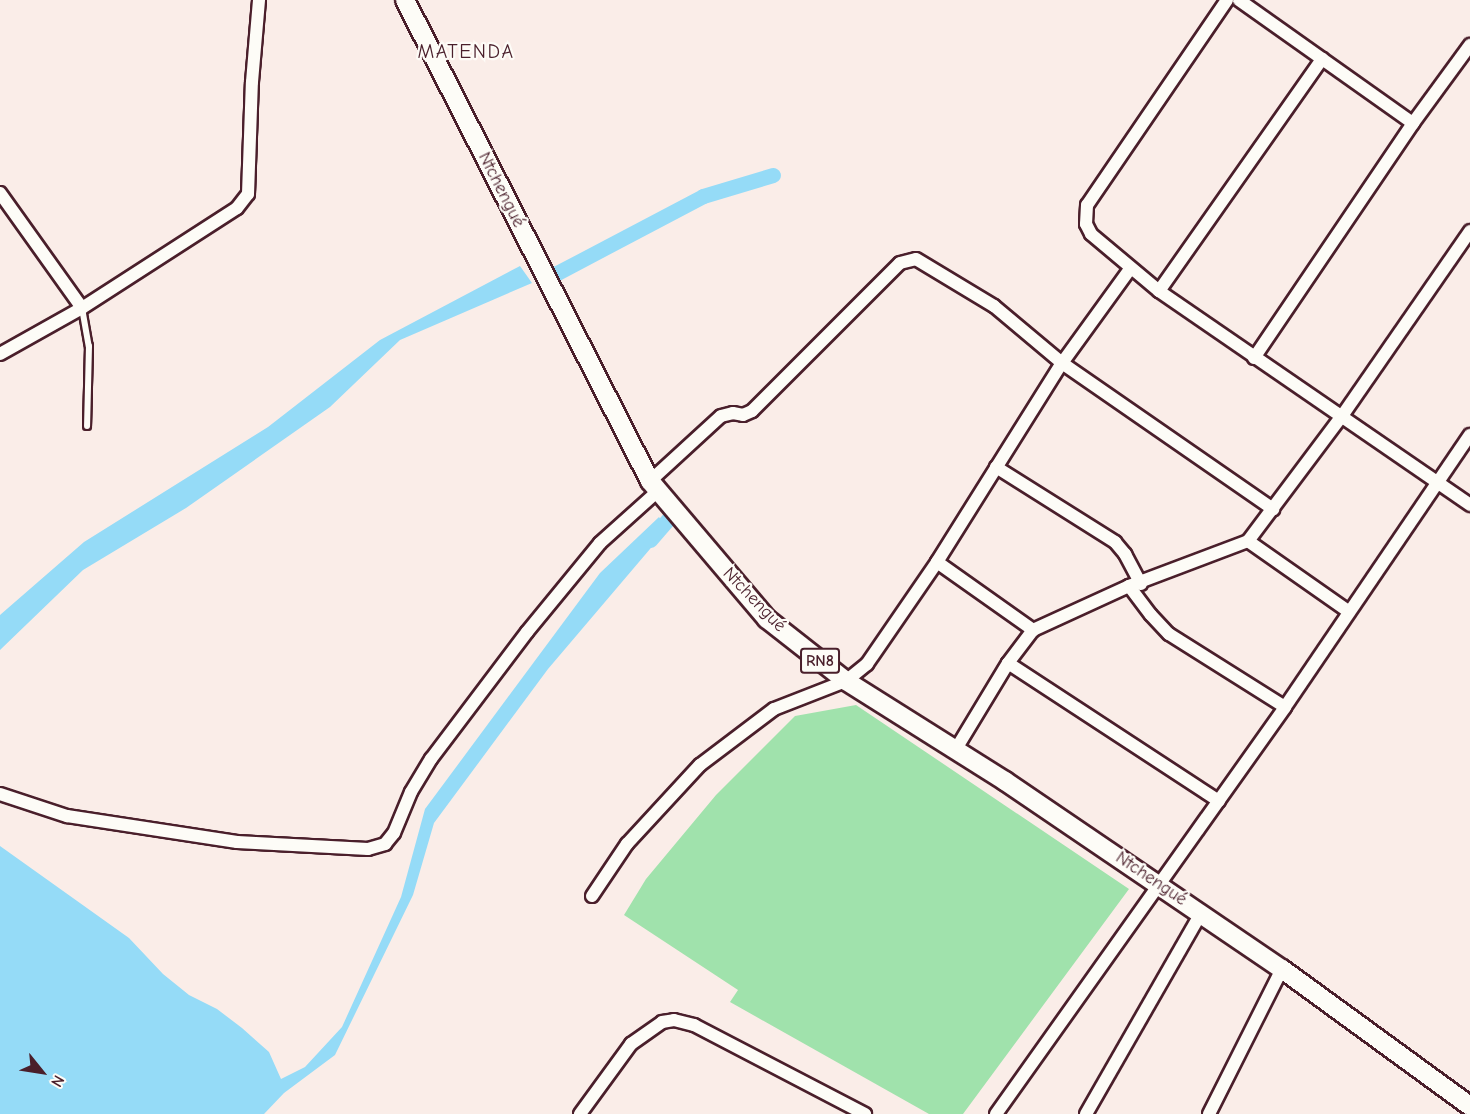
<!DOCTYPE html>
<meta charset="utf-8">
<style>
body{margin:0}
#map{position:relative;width:1470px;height:1114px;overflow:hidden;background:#faede8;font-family:"Comic Neue",sans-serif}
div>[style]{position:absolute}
.green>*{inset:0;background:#a0e2ac}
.water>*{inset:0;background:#95dbf7}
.canal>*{height:15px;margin:-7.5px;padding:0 7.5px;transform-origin:7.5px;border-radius:7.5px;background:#95dbf7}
.roads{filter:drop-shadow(2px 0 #4a1f2b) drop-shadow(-2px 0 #4a1f2b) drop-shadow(0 2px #4a1f2b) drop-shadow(0 -2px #4a1f2b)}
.service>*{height:6px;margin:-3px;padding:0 3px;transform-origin:3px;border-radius:3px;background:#fdfcf7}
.minor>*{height:12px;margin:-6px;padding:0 6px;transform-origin:6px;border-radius:6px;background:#fdfcf7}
.primary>*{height:18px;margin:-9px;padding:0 9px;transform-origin:9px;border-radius:9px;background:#fdfcf7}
span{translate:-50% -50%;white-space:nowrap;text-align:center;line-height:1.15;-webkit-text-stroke:4.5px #fdfcf7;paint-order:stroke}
.shield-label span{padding:2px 4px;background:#fdfcf7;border:2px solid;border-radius:4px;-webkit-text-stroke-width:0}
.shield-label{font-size:16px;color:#4a1f2b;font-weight:700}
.street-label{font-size:18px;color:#4a1f2b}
.neighbourhood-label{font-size:20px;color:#4a1f2b;letter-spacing:1.5px}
.north{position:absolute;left:12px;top:1042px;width:60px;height:60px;-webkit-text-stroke:4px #fdfcf7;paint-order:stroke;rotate:120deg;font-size:16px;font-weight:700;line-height:24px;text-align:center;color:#4a1f2b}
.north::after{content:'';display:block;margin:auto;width:21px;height:27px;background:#4a1f2b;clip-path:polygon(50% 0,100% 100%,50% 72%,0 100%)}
</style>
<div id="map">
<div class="green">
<div style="clip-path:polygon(856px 705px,1129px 889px,963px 1114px,929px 1114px,730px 1002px,738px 990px,624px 915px,646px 879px,716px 795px,795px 716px)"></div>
</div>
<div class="water">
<div style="clip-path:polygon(520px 266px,532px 283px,400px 340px,330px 407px,186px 508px,83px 570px,0 650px,0 615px,84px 542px,268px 427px,380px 340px)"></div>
<div style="clip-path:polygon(659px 517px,667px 529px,548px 669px,434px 823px,413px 895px,335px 1055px,284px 1093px,264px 1114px,0 1114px,0 846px,129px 938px,163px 974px,189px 995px,217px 1009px,242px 1028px,269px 1052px,281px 1079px,305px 1067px,342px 1027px,401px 897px,425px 809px,600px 573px)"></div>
</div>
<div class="canal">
<div style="left:557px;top:273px;width:165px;rotate:-27.8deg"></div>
<div style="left:703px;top:196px;width:73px;rotate:-16.7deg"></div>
<div style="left:650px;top:540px;width:28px;rotate:-49deg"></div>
</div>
<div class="roads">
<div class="service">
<div style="left:82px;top:308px;width:39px;rotate:80deg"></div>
<div style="left:89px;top:346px;width:80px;rotate:91.4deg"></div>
</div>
<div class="minor">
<div style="left:1227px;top:0;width:248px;rotate:124.3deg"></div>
<div style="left:1087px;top:205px;width:19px;rotate:93deg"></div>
<div style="left:1086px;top:224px;width:11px;rotate:63deg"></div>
<div style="left:1091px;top:234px;width:89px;rotate:40deg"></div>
<div style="left:1159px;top:291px;width:378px;rotate:34.5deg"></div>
<div style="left:1239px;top:0;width:213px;rotate:35.3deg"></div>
<div style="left:0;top:193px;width:141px;rotate:54.5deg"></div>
<div style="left:1159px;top:291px;width:284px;rotate:-54.9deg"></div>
<div style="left:0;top:354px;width:94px;rotate:-29.3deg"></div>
<div style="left:82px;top:308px;width:184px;rotate:-32.8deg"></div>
<div style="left:237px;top:208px;width:18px;rotate:-52deg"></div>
<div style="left:248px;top:194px;width:112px;rotate:-88deg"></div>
<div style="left:252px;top:82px;width:82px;rotate:-85.1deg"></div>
<div style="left:1254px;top:358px;width:284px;rotate:-55.9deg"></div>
<div style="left:1413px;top:123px;width:97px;rotate:-53.8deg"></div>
<div style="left:996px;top:467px;width:141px;rotate:32.2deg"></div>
<div style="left:1115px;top:542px;width:16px;rotate:50deg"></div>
<div style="left:1125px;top:554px;width:34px;rotate:62deg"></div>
<div style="left:650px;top:481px;width:96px;rotate:-42.5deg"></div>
<div style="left:721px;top:416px;width:12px;rotate:-14deg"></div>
<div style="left:733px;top:413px;width:10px;rotate:11deg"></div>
<div style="left:743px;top:415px;width:10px;rotate:-24deg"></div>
<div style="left:752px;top:411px;width:209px;rotate:-45deg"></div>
<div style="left:900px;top:263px;width:16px;rotate:-14deg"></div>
<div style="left:916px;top:259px;width:91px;rotate:31.1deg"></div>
<div style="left:994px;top:306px;width:89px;rotate:40deg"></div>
<div style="left:1062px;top:363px;width:116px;rotate:-54.1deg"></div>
<div style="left:1248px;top:541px;width:122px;rotate:35deg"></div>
<div style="left:937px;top:562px;width:118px;rotate:35.3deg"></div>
<div style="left:1129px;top:586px;width:36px;rotate:53deg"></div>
<div style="left:1151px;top:615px;width:26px;rotate:47deg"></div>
<div style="left:1169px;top:634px;width:137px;rotate:32.2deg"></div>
<div style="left:1008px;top:663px;width:252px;rotate:33.2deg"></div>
<div style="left:956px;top:749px;width:100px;rotate:-58.8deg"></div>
<div style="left:1008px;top:663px;width:41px;rotate:-52.9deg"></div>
<div style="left:1033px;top:630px;width:106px;rotate:-24.6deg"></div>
<div style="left:1129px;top:586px;width:127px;rotate:-20.7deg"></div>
<div style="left:1248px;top:541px;width:156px;rotate:-53.1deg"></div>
<div style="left:1342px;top:416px;width:225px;rotate:-55.3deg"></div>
<div style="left:0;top:794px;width:71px;rotate:18.2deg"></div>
<div style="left:67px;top:816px;width:172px;rotate:8.7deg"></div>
<div style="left:237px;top:842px;width:131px;rotate:3.1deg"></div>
<div style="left:368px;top:849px;width:18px;rotate:-16deg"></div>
<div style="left:385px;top:844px;width:14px;rotate:-51deg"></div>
<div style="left:394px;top:833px;width:44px;rotate:-67.5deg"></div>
<div style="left:411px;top:792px;width:39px;rotate:-59deg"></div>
<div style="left:431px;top:759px;width:159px;rotate:-52.9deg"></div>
<div style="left:527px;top:632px;width:115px;rotate:-50.6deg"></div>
<div style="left:600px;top:543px;width:78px;rotate:-41.9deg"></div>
<div style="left:592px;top:896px;width:63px;rotate:-56.1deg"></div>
<div style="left:627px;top:844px;width:108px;rotate:-47.3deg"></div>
<div style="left:700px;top:765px;width:93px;rotate:-37.1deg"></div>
<div style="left:774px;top:709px;width:77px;rotate:-21.3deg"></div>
<div style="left:846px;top:681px;width:27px;rotate:-39deg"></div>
<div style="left:867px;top:664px;width:124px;rotate:-55.5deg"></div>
<div style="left:937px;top:562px;width:235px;rotate:-57.9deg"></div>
<div style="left:1062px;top:363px;width:257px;rotate:34.7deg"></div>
<div style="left:580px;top:1114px;width:87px;rotate:-53.9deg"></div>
<div style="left:631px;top:1044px;width:38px;rotate:-35deg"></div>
<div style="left:662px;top:1022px;width:12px;rotate:-9deg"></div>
<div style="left:674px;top:1020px;width:21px;rotate:14deg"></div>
<div style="left:694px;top:1025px;width:193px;rotate:27.5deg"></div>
<div style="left:996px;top:1114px;width:499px;rotate:-54.6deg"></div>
<div style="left:1285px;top:707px;width:329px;rotate:-55.8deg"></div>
<div style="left:1086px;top:1114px;width:232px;rotate:-60.2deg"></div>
<div style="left:1209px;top:1114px;width:162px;rotate:-63.3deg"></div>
</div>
<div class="primary">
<div style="left:405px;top:0;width:540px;rotate:63.01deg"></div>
<div style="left:650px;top:481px;width:181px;rotate:49.7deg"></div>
<div style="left:767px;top:619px;width:100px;rotate:38.1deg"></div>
<div style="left:846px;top:681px;width:188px;rotate:32.2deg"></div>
<div style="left:1005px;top:781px;width:335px;rotate:34.2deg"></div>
<div style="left:1282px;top:969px;width:233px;rotate:36.1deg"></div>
</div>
</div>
<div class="shield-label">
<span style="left:820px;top:661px">RN8</span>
</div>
<div class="street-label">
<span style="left:501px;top:190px;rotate:63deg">Ntchengué</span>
<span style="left:754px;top:600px;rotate:46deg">Ntchengué</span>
<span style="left:1151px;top:879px;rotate:34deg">Ntchengué</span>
</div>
<div class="neighbourhood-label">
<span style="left:466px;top:51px">MATENDA</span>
</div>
<div class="north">N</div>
</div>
